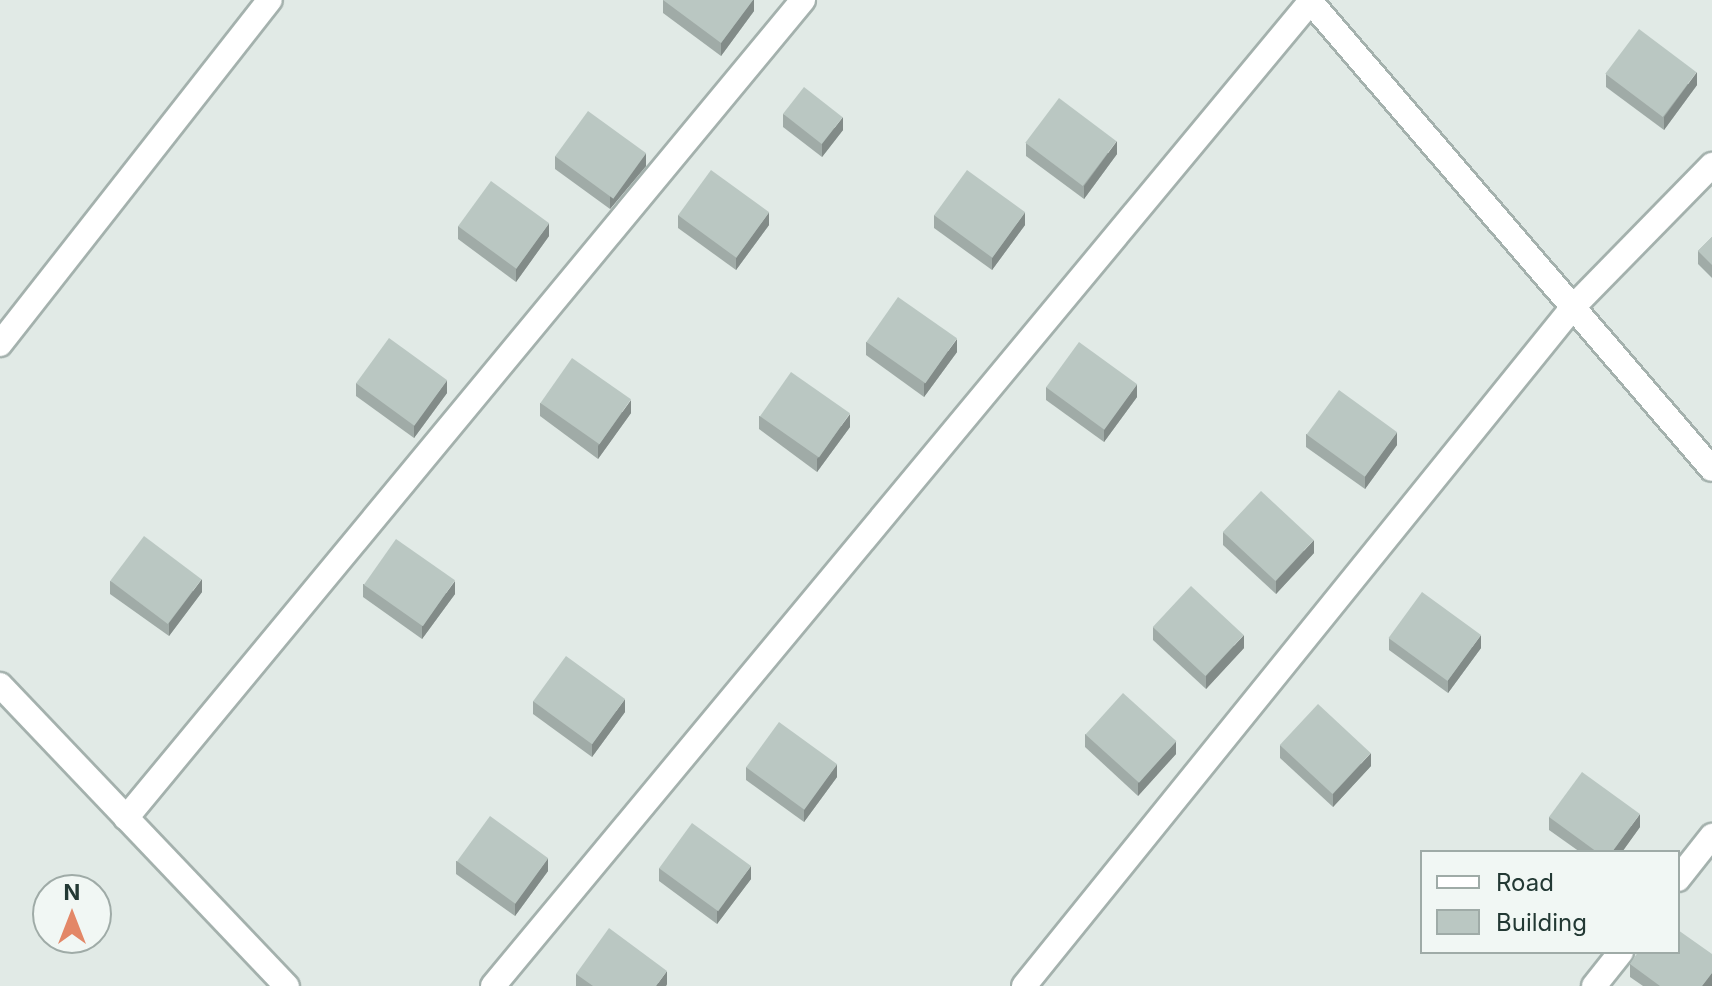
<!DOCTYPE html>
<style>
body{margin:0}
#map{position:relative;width:1712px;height:986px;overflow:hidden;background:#e1eae6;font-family:Inter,sans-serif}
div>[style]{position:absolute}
.roads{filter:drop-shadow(2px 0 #a4b1ad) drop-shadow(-2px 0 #a4b1ad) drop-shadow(0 2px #a4b1ad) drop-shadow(0 -2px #a4b1ad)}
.minor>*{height:24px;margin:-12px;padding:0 12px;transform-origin:12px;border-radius:12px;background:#fff}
.wall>*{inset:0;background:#a0aba7}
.shaded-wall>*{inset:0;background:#828b88}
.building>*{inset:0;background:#bac7c2;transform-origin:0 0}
span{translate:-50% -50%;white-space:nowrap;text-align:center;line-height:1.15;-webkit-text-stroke:6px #f1f7f4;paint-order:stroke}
.legend{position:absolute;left:1420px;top:850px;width:260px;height:104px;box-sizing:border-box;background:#f1f7f4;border:2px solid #9faba7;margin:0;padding:10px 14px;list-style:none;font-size:24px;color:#233934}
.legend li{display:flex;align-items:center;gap:16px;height:40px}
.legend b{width:40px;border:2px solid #9faba7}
.north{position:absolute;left:32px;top:874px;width:80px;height:80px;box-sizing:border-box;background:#f1f7f4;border:2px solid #9faba7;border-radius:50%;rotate:0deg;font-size:22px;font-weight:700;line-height:32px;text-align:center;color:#233934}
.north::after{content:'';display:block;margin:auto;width:28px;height:36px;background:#e38767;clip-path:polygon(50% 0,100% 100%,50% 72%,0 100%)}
</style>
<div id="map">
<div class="roads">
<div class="minor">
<div style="left:1309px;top:0;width:618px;rotate:49.33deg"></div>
<div style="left:0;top:344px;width:437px;rotate:-51.9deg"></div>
<div style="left:0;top:685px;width:416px;rotate:46.4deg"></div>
<div style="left:126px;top:818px;width:1062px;rotate:-50.39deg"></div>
<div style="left:1678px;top:879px;width:55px;rotate:-51.7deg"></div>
<div style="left:493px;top:986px;width:1282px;rotate:-50.29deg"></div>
<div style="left:1024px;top:986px;width:873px;rotate:-51.04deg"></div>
<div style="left:1573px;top:307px;width:199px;rotate:-45.6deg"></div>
<div style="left:1594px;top:986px;width:43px;rotate:-51.5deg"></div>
</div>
</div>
<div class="wall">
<div style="clip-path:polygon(663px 0,754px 0,754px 11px,721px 56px,663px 13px)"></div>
<div style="clip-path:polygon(1606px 74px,1697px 85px,1664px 130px,1606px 87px)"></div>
<div style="clip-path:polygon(783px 114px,843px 130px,822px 157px,783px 127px)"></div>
<div style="clip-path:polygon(1026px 143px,1117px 154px,1084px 199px,1026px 156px)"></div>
<div style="clip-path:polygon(555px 156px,646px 166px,610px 209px,555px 169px)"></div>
<div style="clip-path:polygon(678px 215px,769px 225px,736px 270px,678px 228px)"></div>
<div style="clip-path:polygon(934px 215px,1025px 225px,992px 270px,934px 228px)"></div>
<div style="clip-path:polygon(458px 226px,549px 236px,516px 282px,458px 239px)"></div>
<div style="clip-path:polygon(1712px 237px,1712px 278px,1698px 264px,1698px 251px)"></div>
<div style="clip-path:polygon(866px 342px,957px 352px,924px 397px,866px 355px)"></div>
<div style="clip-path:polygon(356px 383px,447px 393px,414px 438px,356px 396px)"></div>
<div style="clip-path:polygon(1046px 387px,1137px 397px,1104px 442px,1046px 400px)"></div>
<div style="clip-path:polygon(540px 403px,631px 413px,598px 459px,540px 416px)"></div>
<div style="clip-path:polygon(759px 416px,850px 427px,817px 472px,759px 429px)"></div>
<div style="clip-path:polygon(1306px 434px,1397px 445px,1365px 489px,1306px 447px)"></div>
<div style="clip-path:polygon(1223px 532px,1314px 553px,1276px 594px,1223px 545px)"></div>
<div style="clip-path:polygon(110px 581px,202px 592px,169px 636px,110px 594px)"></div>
<div style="clip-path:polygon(363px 584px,455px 594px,422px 639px,363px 597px)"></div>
<div style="clip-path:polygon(1153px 627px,1244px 648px,1206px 689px,1153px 640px)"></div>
<div style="clip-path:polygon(1389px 638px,1481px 648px,1448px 693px,1389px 650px)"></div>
<div style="clip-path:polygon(533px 701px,625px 712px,592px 757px,533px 714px)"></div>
<div style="clip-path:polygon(1085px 734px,1176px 754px,1138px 796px,1085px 747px)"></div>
<div style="clip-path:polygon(1280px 745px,1371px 766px,1333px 807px,1280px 758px)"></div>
<div style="clip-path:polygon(746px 767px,837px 777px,804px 822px,746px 780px)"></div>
<div style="clip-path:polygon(1549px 817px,1640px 827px,1622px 852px,1580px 852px,1549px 830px)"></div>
<div style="clip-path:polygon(456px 861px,548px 871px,515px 916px,456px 874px)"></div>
<div style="clip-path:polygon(659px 868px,751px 879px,717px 924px,659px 881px)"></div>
<div style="clip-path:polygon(1712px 954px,1712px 986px,1643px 986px,1630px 977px,1630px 964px)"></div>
<div style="clip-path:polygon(576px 974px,667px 984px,666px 986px,576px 986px)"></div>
</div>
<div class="shaded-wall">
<div style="clip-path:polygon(753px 0,754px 0,754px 11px,721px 56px,721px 43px)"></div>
<div style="clip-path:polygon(1697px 72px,1697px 85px,1664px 130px,1664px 117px)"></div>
<div style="clip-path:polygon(843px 117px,843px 130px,822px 157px,822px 144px)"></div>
<div style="clip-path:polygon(1117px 141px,1117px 154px,1084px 199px,1084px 186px)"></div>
<div style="clip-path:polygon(646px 153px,646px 166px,610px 209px,610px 196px)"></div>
<div style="clip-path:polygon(769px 212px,769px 225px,736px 270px,736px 258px)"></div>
<div style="clip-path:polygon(1025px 212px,1025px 225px,992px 270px,992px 258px)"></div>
<div style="clip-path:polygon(549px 223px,549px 236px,516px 282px,516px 269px)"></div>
<div style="clip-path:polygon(957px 339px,957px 352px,924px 397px,924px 384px)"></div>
<div style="clip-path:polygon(447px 380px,447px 393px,414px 438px,414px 425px)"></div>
<div style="clip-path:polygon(1137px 384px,1137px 397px,1104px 442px,1104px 429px)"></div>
<div style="clip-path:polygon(631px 400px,631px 413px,598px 459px,598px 446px)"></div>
<div style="clip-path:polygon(850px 414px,850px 427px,817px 472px,817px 459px)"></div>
<div style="clip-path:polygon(1397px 432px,1397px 445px,1365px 489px,1365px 476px)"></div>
<div style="clip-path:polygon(1314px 540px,1314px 553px,1276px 594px,1276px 581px)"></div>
<div style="clip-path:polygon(202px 579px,202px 592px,169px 636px,169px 623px)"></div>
<div style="clip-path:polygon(455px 581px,455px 594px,422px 639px,422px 626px)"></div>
<div style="clip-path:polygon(1244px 635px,1244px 648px,1206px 689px,1206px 676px)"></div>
<div style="clip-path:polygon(1481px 635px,1481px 648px,1448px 693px,1448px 680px)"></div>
<div style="clip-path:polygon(625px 699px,625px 712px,592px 757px,592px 744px)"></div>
<div style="clip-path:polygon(1176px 741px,1176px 754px,1138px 796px,1138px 783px)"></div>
<div style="clip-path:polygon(1371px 753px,1371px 766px,1333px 807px,1333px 794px)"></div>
<div style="clip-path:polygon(837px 764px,837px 777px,804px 822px,804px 809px)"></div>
<div style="clip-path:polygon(1640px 814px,1640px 827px,1622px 852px,1612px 852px)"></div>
<div style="clip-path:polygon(548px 858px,548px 871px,515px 916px,515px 903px)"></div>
<div style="clip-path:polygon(751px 866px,751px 879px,717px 924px,717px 911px)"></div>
<div style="clip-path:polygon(667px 971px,667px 984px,666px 986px,656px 986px)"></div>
<div style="clip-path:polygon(1712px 973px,1712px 986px,1702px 986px)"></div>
</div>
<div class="building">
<div style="clip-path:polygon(663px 0,753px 0,721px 43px)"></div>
<div style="left:1639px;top:29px;width:72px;height:56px;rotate:37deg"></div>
<div style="left:804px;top:87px;width:49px;height:34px;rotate:38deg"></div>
<div style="left:1059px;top:98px;width:72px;height:56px;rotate:37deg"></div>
<div style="left:588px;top:111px;width:72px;height:56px;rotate:36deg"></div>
<div style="left:711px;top:170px;width:72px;height:56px;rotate:36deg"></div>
<div style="left:967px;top:170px;width:72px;height:56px;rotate:36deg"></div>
<div style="left:491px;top:181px;width:72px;height:56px;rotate:36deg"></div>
<div style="clip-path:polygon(1712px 237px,1712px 265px,1698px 251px)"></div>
<div style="left:898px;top:297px;width:72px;height:55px;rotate:35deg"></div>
<div style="left:389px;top:338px;width:72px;height:56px;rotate:36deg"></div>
<div style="left:1079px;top:342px;width:72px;height:56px;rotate:36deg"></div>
<div style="left:572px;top:358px;width:72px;height:55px;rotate:35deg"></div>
<div style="left:791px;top:372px;width:72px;height:54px;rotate:35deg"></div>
<div style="left:1339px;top:390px;width:72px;height:55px;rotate:36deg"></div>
<div style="left:1261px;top:491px;width:72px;height:56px;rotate:43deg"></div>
<div style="left:144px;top:536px;width:72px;height:56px;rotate:37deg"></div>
<div style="left:396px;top:539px;width:72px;height:56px;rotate:35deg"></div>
<div style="left:1191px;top:586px;width:72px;height:56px;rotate:43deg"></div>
<div style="left:1422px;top:592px;width:73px;height:57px;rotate:36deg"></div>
<div style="left:566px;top:656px;width:73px;height:56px;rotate:36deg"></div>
<div style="left:1123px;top:693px;width:72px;height:56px;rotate:42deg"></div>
<div style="left:1318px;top:704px;width:72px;height:56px;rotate:43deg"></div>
<div style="left:779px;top:722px;width:72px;height:56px;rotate:36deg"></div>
<div style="clip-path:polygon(1582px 772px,1640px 814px,1612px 852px,1597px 852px,1549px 817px)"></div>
<div style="left:490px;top:816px;width:72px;height:56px;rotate:36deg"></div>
<div style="left:692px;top:823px;width:73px;height:56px;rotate:36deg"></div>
<div style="clip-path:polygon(609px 928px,667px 971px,656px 986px,593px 986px,576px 974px)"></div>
<div style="clip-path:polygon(1678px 930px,1712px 954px,1712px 973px,1702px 986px,1660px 986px,1630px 964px,1638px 952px,1678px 952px)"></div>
</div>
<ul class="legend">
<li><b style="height:10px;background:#fff"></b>Road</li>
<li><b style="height:22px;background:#bac7c2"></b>Building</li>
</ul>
<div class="north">N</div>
</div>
